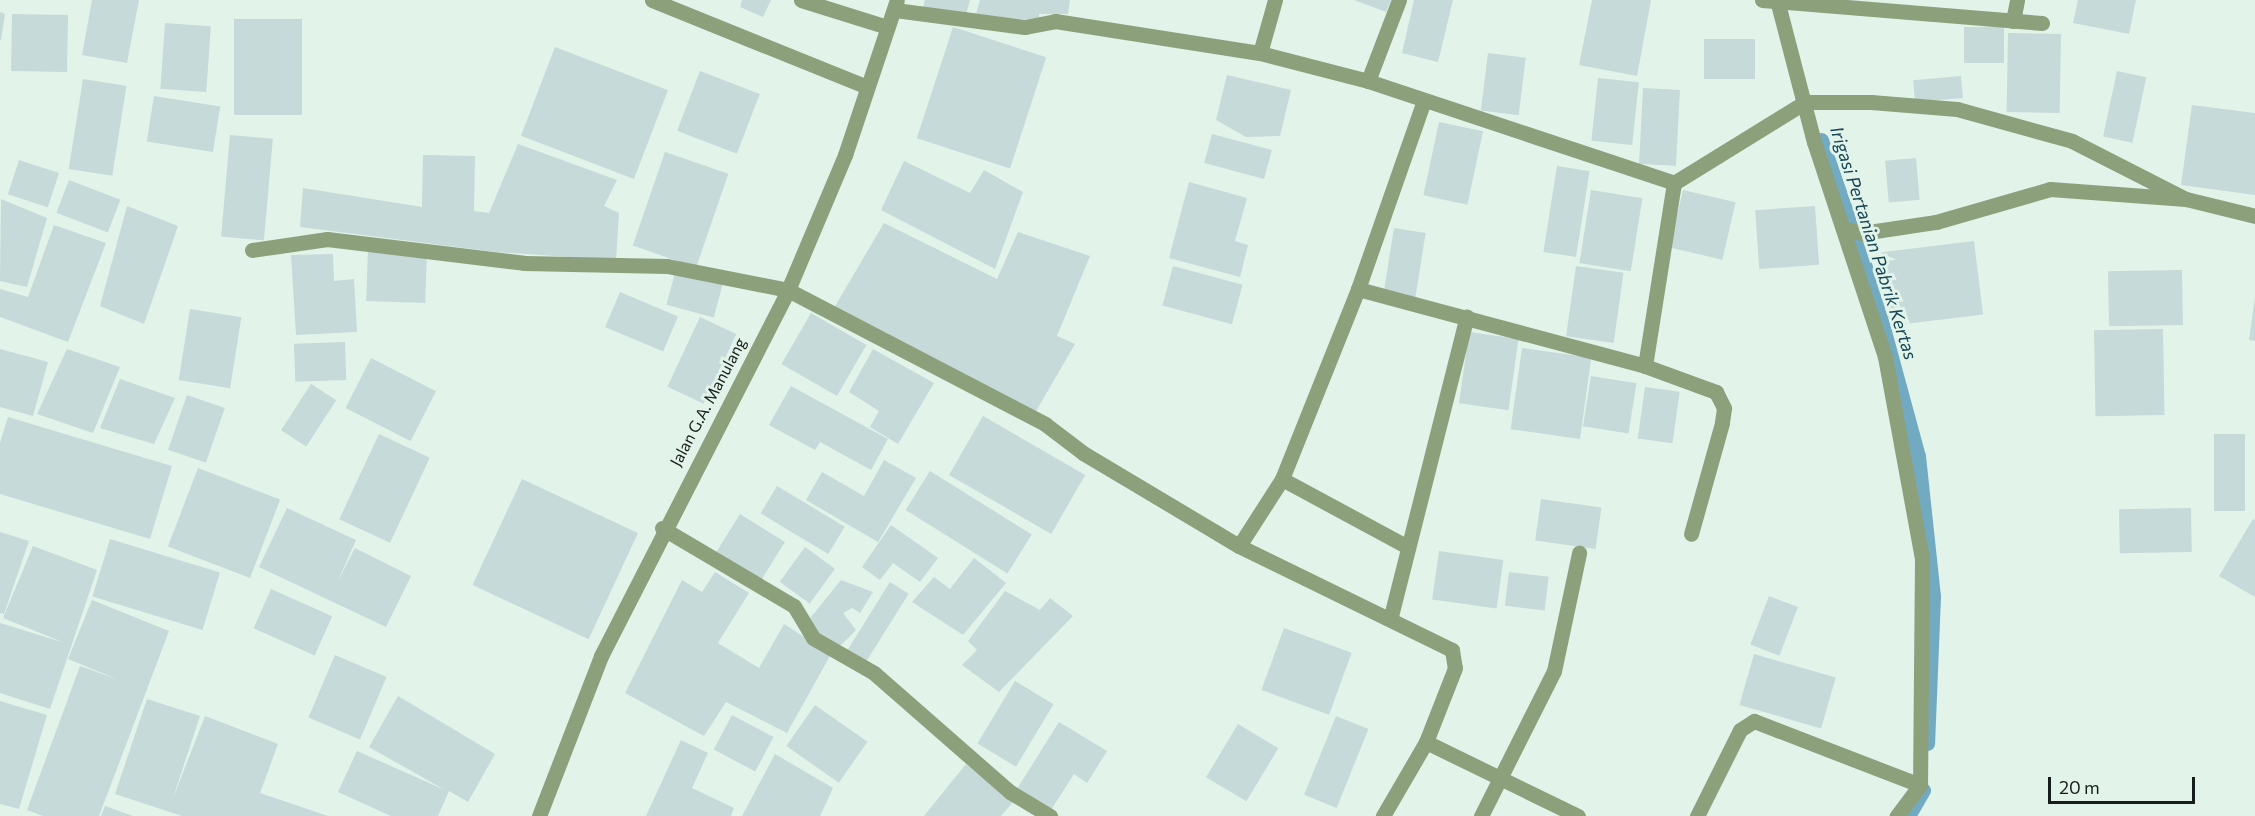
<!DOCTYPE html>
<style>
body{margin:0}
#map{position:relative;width:2255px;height:816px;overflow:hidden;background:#e2f3ea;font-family:Commissioner,sans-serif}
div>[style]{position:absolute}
.stream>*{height:15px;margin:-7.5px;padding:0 7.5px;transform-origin:7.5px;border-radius:7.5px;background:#72aac1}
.building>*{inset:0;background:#c5dad9;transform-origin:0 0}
.minor>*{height:15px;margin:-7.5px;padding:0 7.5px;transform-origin:7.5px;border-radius:7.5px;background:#8ca07c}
span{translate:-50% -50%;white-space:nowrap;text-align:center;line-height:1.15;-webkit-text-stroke:6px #e2f3ea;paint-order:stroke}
.street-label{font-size:16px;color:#171d1a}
.water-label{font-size:18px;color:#164556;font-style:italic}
.scale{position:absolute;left:2048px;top:777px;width:147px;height:27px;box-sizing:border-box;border:3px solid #171d1a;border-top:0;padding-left:8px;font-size:18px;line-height:21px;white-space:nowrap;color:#171d1a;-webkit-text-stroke:4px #e2f3ea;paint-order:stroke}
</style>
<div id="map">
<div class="stream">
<div style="left:1821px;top:140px;width:156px;rotate:70.9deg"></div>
<div style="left:1872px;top:287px;width:175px;rotate:74.8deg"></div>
<div style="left:1918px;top:456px;width:141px;rotate:83.9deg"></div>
<div style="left:1933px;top:596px;width:147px;rotate:92.3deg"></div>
<div style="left:1908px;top:816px;width:30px;rotate:-60deg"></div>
</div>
<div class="building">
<div style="clip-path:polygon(92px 0,139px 0,127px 63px,82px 55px)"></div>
<div style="clip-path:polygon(742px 0,771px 0,763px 17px,740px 7px)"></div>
<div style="clip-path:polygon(925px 0,970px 0,966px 15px,923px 8px)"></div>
<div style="clip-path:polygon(980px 0,1070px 0,1068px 14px,1039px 14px,1039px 21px,976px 14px)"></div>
<div style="clip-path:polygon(1354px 0,1391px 0,1386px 12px)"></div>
<div style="clip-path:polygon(1414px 0,1453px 0,1438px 62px,1402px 53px)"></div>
<div style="clip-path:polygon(1592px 0,1651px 0,1637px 76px,1579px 65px)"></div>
<div style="clip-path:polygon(2078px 0,2136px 0,2129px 34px,2073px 23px)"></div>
<div style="clip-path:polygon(0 12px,5px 14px,1px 40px,0 40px)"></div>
<div style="left:68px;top:15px;width:57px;height:56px;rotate:91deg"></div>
<div style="left:234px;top:19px;width:68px;height:96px"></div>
<div style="left:165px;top:23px;width:46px;height:66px;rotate:4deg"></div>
<div style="left:953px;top:27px;width:98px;height:117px;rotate:18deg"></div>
<div style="left:2004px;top:27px;width:36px;height:40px;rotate:90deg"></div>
<div style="left:2008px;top:33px;width:53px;height:79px;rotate:1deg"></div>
<div style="left:1704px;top:39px;width:51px;height:40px"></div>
<div style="left:555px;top:47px;width:121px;height:95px;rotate:21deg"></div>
<div style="left:1488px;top:53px;width:38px;height:58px;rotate:7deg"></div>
<div style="left:700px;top:71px;width:64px;height:64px;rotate:21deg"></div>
<div style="left:2117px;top:71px;width:30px;height:67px;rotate:12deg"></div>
<div style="clip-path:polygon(1227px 75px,1291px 90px,1280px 136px,1246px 137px,1216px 120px)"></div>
<div style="left:1961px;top:76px;width:22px;height:48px;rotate:85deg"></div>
<div style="left:1598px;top:78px;width:41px;height:63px;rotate:6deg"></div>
<div style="left:83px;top:79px;width:44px;height:91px;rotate:9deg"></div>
<div style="left:1643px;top:88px;width:37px;height:76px;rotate:3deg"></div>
<div style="left:154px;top:96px;width:67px;height:46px;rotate:9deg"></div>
<div style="clip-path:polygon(2192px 105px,2255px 113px,2255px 195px,2181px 185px)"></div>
<div style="left:1439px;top:122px;width:45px;height:75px;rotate:12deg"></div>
<div style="left:1212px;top:134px;width:62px;height:30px;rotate:15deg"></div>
<div style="left:230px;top:135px;width:43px;height:102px;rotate:5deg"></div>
<div style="clip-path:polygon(518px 144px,617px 180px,604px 206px,619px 213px,616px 260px,496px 252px,300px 227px,303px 188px,422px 207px,423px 155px,475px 156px,474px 211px,489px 213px)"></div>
<div style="left:665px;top:152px;width:67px;height:99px;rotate:19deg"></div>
<div style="left:1916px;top:158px;width:42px;height:31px;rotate:85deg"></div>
<div style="left:19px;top:160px;width:42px;height:36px;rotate:18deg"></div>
<div style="clip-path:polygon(904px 161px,970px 193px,984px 170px,1023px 192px,995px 269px,881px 210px)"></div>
<div style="left:1557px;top:166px;width:33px;height:87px;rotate:9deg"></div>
<div style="left:69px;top:180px;width:55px;height:35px;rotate:21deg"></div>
<div style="clip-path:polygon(1189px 182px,1247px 198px,1235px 241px,1248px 245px,1240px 277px,1169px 258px)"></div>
<div style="left:1591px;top:190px;width:52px;height:74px;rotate:9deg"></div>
<div style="left:1683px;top:190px;width:54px;height:59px;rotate:13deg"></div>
<div style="clip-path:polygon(1px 199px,47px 218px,27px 287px,0 281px)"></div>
<div style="clip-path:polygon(127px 206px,178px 226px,144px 324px,100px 306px)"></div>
<div style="left:1815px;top:206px;width:59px;height:60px;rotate:86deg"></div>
<div style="clip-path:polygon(884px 223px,997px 279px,1018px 232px,1090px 256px,1057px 336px,1075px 344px,1035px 413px,834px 308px)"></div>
<div style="clip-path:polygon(54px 225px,106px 243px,68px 342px,0 317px,0 289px,28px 297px)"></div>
<div style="left:1394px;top:228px;width:32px;height:66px;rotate:9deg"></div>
<div style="left:1974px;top:241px;width:74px;height:93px;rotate:83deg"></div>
<div style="left:368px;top:249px;width:59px;height:52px;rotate:2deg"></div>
<div style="clip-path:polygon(333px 254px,334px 281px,354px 279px,357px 332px,296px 335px,291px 255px)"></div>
<div style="left:1173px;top:266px;width:72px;height:41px;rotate:15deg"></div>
<div style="left:1576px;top:266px;width:48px;height:71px;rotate:8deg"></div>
<div style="left:676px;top:269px;width:49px;height:37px;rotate:15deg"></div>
<div style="left:2182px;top:270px;width:55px;height:74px;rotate:89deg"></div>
<div style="left:620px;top:292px;width:63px;height:38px;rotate:23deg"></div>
<div style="clip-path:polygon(2255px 297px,2255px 341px,2249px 340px)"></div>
<div style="left:190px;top:309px;width:52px;height:72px;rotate:9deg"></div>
<div style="left:811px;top:313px;width:64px;height:59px;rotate:30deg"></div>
<div style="left:700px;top:317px;width:40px;height:77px;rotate:25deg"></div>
<div style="left:2163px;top:329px;width:86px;height:69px;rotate:89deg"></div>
<div style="left:1469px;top:332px;width:50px;height:72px;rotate:8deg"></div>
<div style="left:345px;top:342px;width:38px;height:51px;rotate:88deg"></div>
<div style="left:1522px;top:348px;width:70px;height:82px;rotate:8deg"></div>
<div style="clip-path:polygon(0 349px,48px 362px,33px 416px,0 407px)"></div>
<div style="clip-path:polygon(67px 349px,120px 367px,93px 433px,37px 414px)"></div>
<div style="clip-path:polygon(873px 349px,934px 383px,898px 444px,870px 427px,879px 411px,849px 392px)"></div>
<div style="left:371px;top:358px;width:73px;height:56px;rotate:27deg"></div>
<div style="left:1591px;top:376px;width:46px;height:51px;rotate:9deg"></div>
<div style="clip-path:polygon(120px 379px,175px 398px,154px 444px,100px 428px)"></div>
<div style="left:311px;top:384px;width:30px;height:55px;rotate:33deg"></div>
<div style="clip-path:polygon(791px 386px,888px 439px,871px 470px,820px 442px,815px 450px,769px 425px)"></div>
<div style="left:1645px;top:387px;width:35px;height:52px;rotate:8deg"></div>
<div style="left:187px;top:395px;width:40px;height:58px;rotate:19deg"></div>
<div style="left:983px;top:416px;width:118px;height:68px;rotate:30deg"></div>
<div style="clip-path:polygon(8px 417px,172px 466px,150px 539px,0 494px,0 443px)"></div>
<div style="left:379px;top:434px;width:56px;height:94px;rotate:25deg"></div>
<div style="left:2214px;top:434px;width:31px;height:77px"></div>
<div style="clip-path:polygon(884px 460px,916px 478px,878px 542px,806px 500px,822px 472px,864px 496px)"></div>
<div style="left:198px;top:468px;width:88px;height:84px;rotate:21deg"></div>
<div style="left:930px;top:471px;width:120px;height:46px;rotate:32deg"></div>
<div style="left:522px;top:479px;width:128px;height:117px;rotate:25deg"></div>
<div style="left:777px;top:486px;width:79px;height:32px;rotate:31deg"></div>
<div style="left:1541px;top:499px;width:61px;height:42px;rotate:8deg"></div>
<div style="clip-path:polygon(287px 508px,356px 540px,337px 583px,355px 548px,411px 576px,386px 627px,259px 567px)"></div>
<div style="left:2191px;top:508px;width:44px;height:72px;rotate:89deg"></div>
<div style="left:740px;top:514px;width:53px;height:45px;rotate:32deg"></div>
<div style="clip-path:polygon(2253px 519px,2255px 520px,2255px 597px,2219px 576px)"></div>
<div style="clip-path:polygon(891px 525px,938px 558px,920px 582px,893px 563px,880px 580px,862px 567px)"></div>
<div style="clip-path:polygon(0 532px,29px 541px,4px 614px,0 613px)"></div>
<div style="left:110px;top:539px;width:115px;height:60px;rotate:17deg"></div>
<div style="clip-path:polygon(33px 546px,97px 570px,50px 709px,0 693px,0 623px,65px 643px,3px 618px)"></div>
<div style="left:805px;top:547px;width:37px;height:43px;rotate:36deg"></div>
<div style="left:1439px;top:551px;width:65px;height:49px;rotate:8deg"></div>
<div style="clip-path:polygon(974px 558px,1006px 583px,963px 635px,912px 602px,934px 577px,950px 589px)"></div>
<div style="clip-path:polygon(715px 572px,749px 593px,718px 643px,759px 668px,784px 624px,831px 654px,787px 733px,726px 702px,704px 736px,625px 693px,682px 580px,702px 592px)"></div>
<div style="left:1509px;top:572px;width:40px;height:34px;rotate:7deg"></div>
<div style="clip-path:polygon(841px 580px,873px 592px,860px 613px,852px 608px,843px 613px,856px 630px,839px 647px,812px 628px,811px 617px)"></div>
<div style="left:890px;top:582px;width:22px;height:83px;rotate:32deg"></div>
<div style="left:271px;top:589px;width:67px;height:43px;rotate:24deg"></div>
<div style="clip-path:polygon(1005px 591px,1040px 610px,1050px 598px,1073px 616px,999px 692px,962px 665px,977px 650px,968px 641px)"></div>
<div style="left:1769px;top:596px;width:31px;height:52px;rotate:21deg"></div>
<div style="clip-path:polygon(92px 600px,169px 631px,99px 816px,43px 816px,27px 810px,80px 666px,119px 680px,68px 659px)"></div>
<div style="left:1284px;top:628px;width:72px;height:66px;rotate:20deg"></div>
<div style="left:1754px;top:654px;width:85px;height:53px;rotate:16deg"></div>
<div style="left:335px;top:655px;width:56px;height:68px;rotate:23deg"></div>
<div style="left:1015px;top:681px;width:45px;height:73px;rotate:31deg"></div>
<div style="clip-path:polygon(398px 696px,495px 754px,468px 802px,449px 791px,438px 816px,391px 816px,338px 792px,357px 751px,445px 790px,369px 747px)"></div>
<div style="clip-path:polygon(147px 699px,200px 716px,172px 801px,205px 716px,278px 744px,260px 793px,328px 816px,182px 816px,115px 794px)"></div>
<div style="clip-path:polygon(0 701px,47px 715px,19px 809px,0 804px)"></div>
<div style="left:815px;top:705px;width:64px;height:50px;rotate:35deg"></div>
<div style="left:732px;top:715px;width:47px;height:39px;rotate:28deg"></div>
<div style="left:1336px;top:716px;width:35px;height:85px;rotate:22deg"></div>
<div style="clip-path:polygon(1059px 722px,1107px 751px,1087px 783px,1074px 774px,1049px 813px,1015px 792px)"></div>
<div style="left:1238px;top:724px;width:47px;height:62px;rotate:31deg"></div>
<div style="clip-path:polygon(681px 740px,708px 753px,692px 788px,734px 808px,731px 816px,646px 816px)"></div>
<div style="clip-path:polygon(775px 754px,833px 788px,820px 816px,742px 816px)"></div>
<div style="clip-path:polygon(966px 764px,1013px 802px,1001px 816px,924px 816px)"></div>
<div style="clip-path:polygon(105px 806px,133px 816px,101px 816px)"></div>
</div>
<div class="minor">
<div style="left:652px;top:0;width:230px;rotate:22deg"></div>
<div style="left:801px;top:0;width:90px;rotate:17.4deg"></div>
<div style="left:1762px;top:0;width:281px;rotate:4.7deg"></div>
<div style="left:1777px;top:0;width:147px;rotate:75.4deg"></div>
<div style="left:1814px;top:142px;width:226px;rotate:71.7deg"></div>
<div style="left:1885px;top:357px;width:205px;rotate:79.6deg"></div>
<div style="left:1922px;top:559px;width:226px;rotate:90.5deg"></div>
<div style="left:1920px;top:785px;width:39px;rotate:127deg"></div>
<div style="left:895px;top:10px;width:131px;rotate:7.5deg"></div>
<div style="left:1025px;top:27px;width:31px;rotate:-11deg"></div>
<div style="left:1055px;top:21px;width:207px;rotate:8.9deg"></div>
<div style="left:1260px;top:53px;width:112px;rotate:14.5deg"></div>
<div style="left:1368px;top:81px;width:323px;rotate:18.4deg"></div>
<div style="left:1674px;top:183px;width:154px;rotate:-31.7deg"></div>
<div style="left:1805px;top:102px;width:66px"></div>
<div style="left:1871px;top:102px;width:86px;rotate:4.7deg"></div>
<div style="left:1957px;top:109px;width:119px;rotate:15.5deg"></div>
<div style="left:2072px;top:141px;width:128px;rotate:27deg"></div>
<div style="left:2013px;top:21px;width:21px;rotate:-79deg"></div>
<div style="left:1260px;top:53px;width:55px;rotate:-74.2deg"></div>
<div style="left:1368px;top:81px;width:87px;rotate:-69.1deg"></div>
<div style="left:1846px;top:229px;width:16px;rotate:14deg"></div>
<div style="left:1862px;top:233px;width:75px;rotate:-8.5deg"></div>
<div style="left:1936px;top:222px;width:119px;rotate:-16.1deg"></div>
<div style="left:2050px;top:189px;width:136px;rotate:4.2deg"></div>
<div style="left:2186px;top:199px;width:71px;rotate:13.8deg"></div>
<div style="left:252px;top:250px;width:76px;rotate:-8.3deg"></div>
<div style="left:327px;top:239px;width:198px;rotate:6.9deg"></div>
<div style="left:524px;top:263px;width:143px;rotate:1.2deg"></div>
<div style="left:667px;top:266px;width:123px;rotate:11.2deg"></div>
<div style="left:788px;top:290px;width:290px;rotate:27.5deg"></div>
<div style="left:1045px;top:424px;width:48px;rotate:37.3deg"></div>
<div style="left:1083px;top:453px;width:182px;rotate:30.8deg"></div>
<div style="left:1239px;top:546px;width:237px;rotate:26deg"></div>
<div style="left:1452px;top:650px;width:18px;rotate:81deg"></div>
<div style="left:1455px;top:668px;width:79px;rotate:111.4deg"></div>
<div style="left:1426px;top:742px;width:86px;rotate:120.2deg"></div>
<div style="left:1358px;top:289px;width:297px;rotate:15deg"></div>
<div style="left:1645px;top:366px;width:76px;rotate:20.1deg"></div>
<div style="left:1716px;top:392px;width:18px;rotate:63deg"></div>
<div style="left:1724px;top:408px;width:15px;rotate:98deg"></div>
<div style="left:1722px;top:423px;width:115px;rotate:105.6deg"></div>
<div style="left:1645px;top:366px;width:185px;rotate:-81deg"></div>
<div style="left:1282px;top:479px;width:143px;rotate:28.4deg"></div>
<div style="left:662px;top:528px;width:153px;rotate:30.6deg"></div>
<div style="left:794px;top:606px;width:37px;rotate:59deg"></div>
<div style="left:813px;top:638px;width:70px;rotate:29.8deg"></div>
<div style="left:874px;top:673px;width:181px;rotate:41.2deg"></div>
<div style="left:1010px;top:792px;width:47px;rotate:31deg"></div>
<div style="left:1239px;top:546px;width:80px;rotate:-57.3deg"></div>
<div style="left:1282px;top:479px;width:205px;rotate:-68.2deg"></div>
<div style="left:1358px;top:289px;width:197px;rotate:-70.7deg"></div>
<div style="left:1391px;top:616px;width:309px;rotate:-75.8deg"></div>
<div style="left:1426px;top:742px;width:169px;rotate:26deg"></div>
<div style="left:539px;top:816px;width:172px;rotate:-68.8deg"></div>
<div style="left:601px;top:656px;width:411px;rotate:-62.9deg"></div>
<div style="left:788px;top:290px;width:147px;rotate:-67.1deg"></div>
<div style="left:845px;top:155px;width:163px;rotate:-71.5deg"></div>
<div style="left:1481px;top:816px;width:162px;rotate:-63.3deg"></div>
<div style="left:1554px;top:671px;width:121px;rotate:-78deg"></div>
<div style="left:1697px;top:816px;width:96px;rotate:-63.4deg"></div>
<div style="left:1740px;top:730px;width:17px;rotate:-33deg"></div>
<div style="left:1754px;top:721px;width:178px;rotate:21.1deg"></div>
</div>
<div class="street-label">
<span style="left:708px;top:402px;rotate:-62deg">Jalan G.A. Manulang</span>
</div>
<div class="water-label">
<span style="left:1874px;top:243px;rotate:72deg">Irigasi Pertanian Pabrik Kertas</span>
</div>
<div class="scale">20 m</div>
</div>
